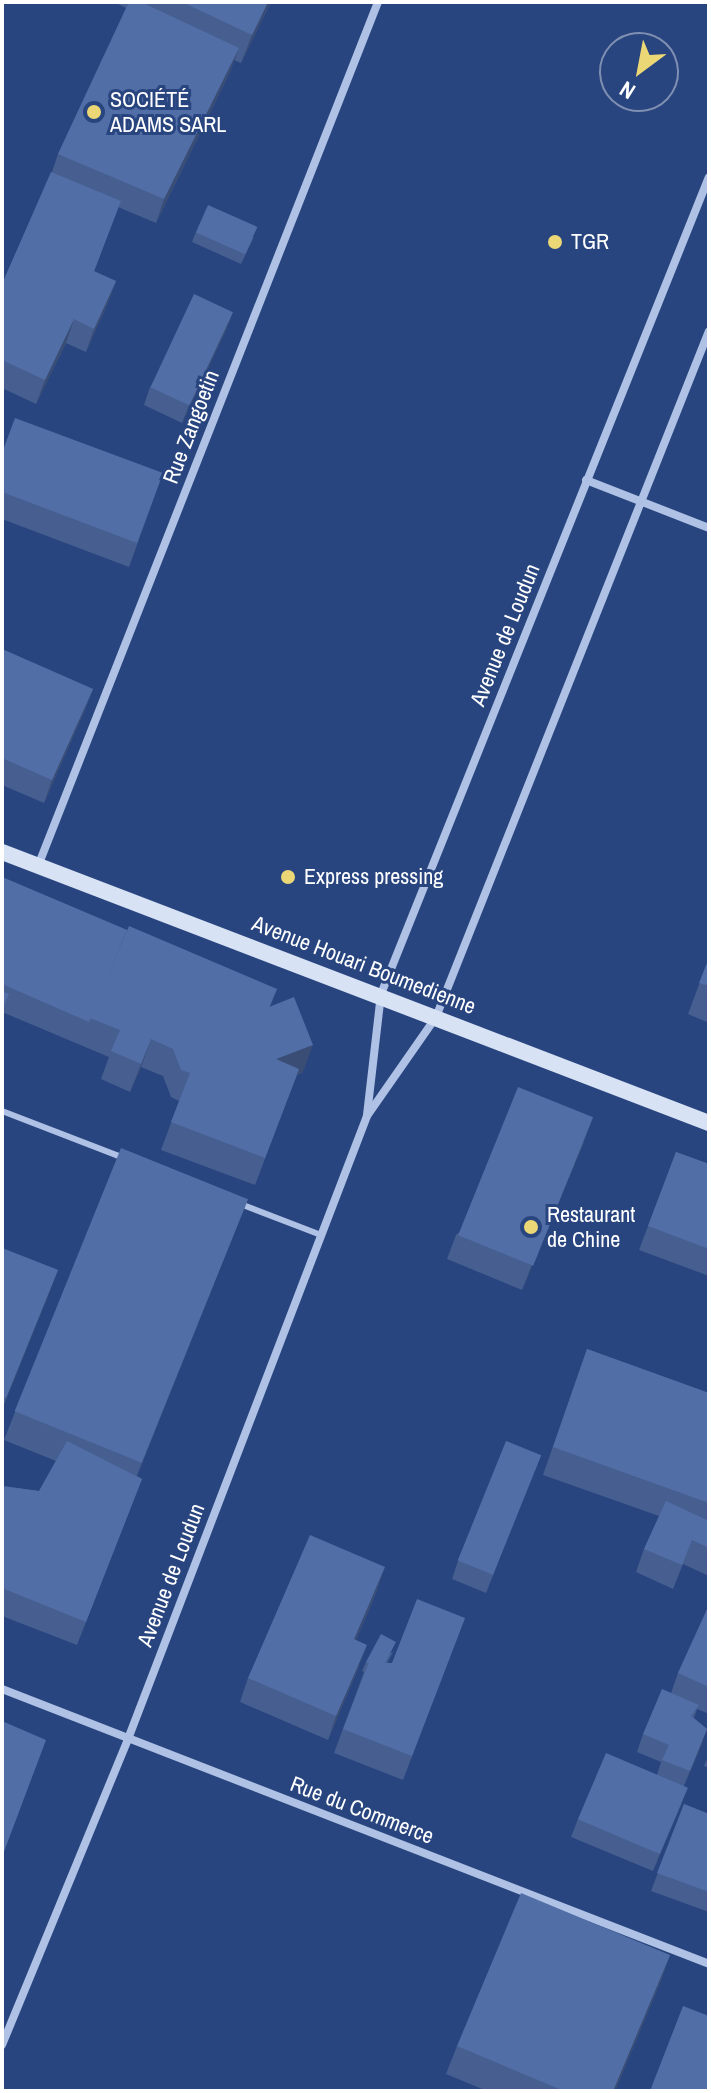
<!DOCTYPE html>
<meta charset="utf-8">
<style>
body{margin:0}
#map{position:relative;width:711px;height:2093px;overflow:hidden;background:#29457f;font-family:"Archivo Narrow",sans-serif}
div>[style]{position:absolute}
.lane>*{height:6px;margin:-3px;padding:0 3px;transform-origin:3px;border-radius:3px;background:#afc2e5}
.street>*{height:8px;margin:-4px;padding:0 4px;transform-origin:4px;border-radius:4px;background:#afc2e5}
.secondary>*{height:16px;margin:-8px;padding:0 8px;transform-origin:8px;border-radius:8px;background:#d8e2f5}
.wall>*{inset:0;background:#465f90}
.shaded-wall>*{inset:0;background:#394d75}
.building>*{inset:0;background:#516ea7;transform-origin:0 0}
.dots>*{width:22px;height:22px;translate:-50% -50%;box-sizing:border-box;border:4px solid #29457f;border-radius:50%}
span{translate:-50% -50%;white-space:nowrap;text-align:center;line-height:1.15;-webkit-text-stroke:6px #29457f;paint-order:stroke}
.poi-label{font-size:22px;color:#fff}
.left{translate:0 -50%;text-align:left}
.street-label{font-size:22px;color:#fff}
.frame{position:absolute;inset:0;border:4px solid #fff;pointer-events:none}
.north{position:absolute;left:599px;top:32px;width:80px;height:80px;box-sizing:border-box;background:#29457f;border:2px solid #7f8fb2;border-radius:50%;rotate:212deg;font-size:22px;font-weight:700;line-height:32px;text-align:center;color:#fff}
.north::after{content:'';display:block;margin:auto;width:28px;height:36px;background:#ecd776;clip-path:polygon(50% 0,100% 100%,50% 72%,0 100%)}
</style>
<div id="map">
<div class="lane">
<div style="left:2px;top:1111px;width:131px;rotate:21.1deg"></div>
<div style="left:238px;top:1203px;width:89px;rotate:21.1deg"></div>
</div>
<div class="street">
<div style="left:586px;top:480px;width:132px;rotate:21.3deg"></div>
<div style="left:38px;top:866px;width:928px;rotate:-68.52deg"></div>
<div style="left:367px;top:1115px;width:122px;rotate:-83.4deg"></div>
<div style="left:381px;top:994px;width:880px;rotate:-68.13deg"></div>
<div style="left:2px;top:1689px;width:759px;rotate:21.25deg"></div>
<div style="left:2px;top:2045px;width:331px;rotate:-67.6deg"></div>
<div style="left:128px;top:1739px;width:667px;rotate:-69.01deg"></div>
<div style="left:367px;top:1116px;width:121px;rotate:-55.1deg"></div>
<div style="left:436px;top:1017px;width:738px;rotate:-68.3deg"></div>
</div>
<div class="secondary">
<div style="left:2px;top:852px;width:757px;rotate:20.97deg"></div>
</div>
<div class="wall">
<div style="clip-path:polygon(114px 2px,271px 2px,241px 63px,234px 60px,230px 72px,156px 223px,118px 207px,94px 272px,116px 281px,107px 305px,86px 352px,66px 343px,36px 404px,2px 388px,2px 284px,52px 172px,58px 154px,126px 8px)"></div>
<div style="clip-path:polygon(196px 232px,254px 237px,241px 264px,192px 242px)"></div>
<div style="clip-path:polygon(233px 312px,226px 330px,182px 423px,144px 405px,150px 387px)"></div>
<div style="clip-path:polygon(2px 453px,163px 473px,129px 567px,2px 519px)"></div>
<div style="clip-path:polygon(2px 649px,93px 689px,84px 712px,44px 803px,2px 785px)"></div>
<div style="clip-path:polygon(2px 877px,127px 930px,277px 989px,270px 1007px,303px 1072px,297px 1075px,255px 1185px,161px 1150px,179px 1101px,171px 1097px,163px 1076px,141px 1067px,130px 1092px,101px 1079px,109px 1057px,2px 1012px)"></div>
<div style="clip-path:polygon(709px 958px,709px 1023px,688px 1014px)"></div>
<div style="clip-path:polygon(584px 1142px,522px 1290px,447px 1259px,456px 1235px)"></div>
<div style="clip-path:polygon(676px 1152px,709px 1164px,709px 1276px,639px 1250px)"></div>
<div style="clip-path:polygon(248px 1199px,137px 1476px,142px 1479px,77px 1645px,2px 1616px,2px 1486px,39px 1491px,56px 1461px,4px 1440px,15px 1412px)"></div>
<div style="clip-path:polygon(2px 1248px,58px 1270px,2px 1410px)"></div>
<div style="clip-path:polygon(587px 1349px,709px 1393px,709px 1576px,683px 1564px,673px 1589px,636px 1572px,644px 1549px,659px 1516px,543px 1475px)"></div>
<div style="clip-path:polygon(541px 1455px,486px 1593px,452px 1579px,458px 1561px)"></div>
<div style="clip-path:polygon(377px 1591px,356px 1640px,358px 1669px,328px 1740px,240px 1702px,248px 1678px)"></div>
<div style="clip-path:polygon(709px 1605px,709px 1714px,697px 1709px,694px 1718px,707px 1729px,684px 1786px,681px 1805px,653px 1871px,571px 1837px,578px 1819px,657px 1775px,661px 1762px,637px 1752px,643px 1734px,671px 1693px,678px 1673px)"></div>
<div style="clip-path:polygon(465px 1618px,403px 1780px,334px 1753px,364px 1672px,362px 1671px,366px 1662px,393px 1652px,387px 1663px,392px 1663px)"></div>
<div style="clip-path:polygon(709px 1754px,709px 1768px,704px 1766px)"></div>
<div style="clip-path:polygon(684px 1804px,709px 1814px,709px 1912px,651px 1891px)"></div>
<div style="clip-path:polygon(670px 1955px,660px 1983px,615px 2091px,487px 2091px,446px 2074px,457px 2046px)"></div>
</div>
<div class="shaded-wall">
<div style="clip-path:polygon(268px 2px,271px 2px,241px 63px,252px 35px)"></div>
<div style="clip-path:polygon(239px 48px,230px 72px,156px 223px,164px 199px)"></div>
<div style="clip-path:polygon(116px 281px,107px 305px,86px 352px,94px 329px)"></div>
<div style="clip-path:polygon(233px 312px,226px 330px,182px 423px,189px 405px)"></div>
<div style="clip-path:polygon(74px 319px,66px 343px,36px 404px,45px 380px)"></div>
<div style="clip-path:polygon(93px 689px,84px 712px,44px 803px,52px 780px)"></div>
<div style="clip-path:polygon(151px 1039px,141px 1067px,130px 1092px,141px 1064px)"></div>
<div style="clip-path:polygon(313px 1045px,303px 1072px,297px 1075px,255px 1185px,297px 1075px,276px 1059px)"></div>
<div style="clip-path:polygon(593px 1118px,584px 1142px,522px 1290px,531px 1267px)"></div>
<div style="clip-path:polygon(248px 1199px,237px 1227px,130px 1492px,141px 1464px)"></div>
<div style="clip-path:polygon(58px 1270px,49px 1294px,2px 1410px,6px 1398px)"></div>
<div style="clip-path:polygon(385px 1567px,377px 1591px,346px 1663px,354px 1639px)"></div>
<div style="clip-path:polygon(367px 1645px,358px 1669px,328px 1740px,336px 1716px)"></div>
<div style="clip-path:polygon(707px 1729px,701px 1747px,683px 1789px,690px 1771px)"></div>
<div style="clip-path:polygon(688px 1787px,681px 1805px,653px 1871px,660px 1853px)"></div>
<div style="clip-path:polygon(670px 1955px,660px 1983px,615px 2091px,613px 2091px)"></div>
</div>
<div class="building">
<div style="clip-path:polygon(129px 2px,141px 2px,239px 48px,164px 199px,58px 154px)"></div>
<div style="clip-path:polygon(182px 2px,268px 2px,252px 35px)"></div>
<div style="clip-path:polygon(51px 172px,121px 201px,94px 271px,116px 281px,94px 329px,74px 319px,45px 380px,2px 360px,2px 284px)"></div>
<div style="left:208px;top:205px;width:54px;height:30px;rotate:24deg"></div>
<div style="left:194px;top:294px;width:43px;height:103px;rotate:25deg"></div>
<div style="clip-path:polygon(15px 418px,163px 473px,137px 543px,2px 492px,2px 453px)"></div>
<div style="clip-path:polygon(2px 649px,93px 689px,52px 780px,2px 758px)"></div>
<div style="clip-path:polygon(2px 877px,127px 930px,89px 1022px,2px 984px)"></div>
<div style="clip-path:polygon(129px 926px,277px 989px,269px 1007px,294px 997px,313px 1045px,276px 1059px,299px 1069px,265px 1158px,171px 1122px,190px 1073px,181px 1070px,173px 1049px,151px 1039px,141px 1064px,111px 1051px,120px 1030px,90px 1018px)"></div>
<div style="clip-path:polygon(709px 958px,709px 986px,699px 983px)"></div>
<div style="clip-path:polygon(2px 991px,9px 994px,2px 1009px)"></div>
<div style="left:518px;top:1087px;width:81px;height:160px;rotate:22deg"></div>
<div style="left:121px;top:1148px;width:137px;height:284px;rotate:22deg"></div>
<div style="clip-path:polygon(676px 1152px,709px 1164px,709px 1249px,648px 1226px)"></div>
<div style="clip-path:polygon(2px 1248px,58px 1270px,6px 1398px,2px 1397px)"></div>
<div style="clip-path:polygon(587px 1349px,709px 1393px,709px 1503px,553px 1447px)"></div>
<div style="clip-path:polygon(67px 1441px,142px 1479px,86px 1622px,2px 1588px,2px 1486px,39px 1491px)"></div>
<div style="left:506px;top:1441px;width:38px;height:129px;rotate:22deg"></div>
<div style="clip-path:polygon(666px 1501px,709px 1521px,709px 1548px,692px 1540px,682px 1565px,644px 1549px)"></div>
<div style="clip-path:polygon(310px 1535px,385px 1567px,354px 1639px,367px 1645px,336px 1716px,248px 1678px)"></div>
<div style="clip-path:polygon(417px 1599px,465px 1618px,412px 1756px,343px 1729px,369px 1662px,392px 1663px)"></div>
<div style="clip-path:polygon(709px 1605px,709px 1687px,678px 1673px)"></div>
<div style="clip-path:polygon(381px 1634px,396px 1642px,385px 1663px,368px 1663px,366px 1662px)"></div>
<div style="clip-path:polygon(662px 1689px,699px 1705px,691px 1716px,707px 1729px,690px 1771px,662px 1760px,669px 1745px,643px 1734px)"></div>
<div style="clip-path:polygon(2px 1721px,46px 1740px,2px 1857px)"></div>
<div style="left:606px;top:1753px;width:89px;height:72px;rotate:23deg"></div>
<div style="clip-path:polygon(684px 1804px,709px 1814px,709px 1892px,657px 1873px)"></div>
<div style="clip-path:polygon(521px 1893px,670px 1955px,613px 2091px,564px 2091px,457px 2046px)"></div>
<div style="clip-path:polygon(683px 2006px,709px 2016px,709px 2091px,650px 2091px)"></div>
</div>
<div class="dots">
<div style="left:94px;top:112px;background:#ecd776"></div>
<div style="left:555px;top:242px;background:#ecd776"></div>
<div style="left:288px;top:877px;background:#ecd776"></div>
<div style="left:531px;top:1227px;background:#ecd776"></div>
</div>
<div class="poi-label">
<span class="left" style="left:110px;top:112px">SOCIÉTÉ<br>ADAMS SARL</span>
<span class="left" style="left:571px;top:242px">TGR</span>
<span class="left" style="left:304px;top:877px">Express pressing</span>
<span class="left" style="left:547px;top:1227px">Restaurant<br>de Chine</span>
</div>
<div class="street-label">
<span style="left:191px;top:427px;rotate:-69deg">Rue Zangoetin</span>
<span style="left:505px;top:635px;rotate:-68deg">Avenue de Loudun</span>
<span style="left:364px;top:965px;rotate:21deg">Avenue Houari Boumedienne</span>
<span style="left:171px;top:1575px;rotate:-69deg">Avenue de Loudun</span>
<span style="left:362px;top:1810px;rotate:21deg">Rue du Commerce</span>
</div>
<div class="frame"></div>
<div class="north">N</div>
</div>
